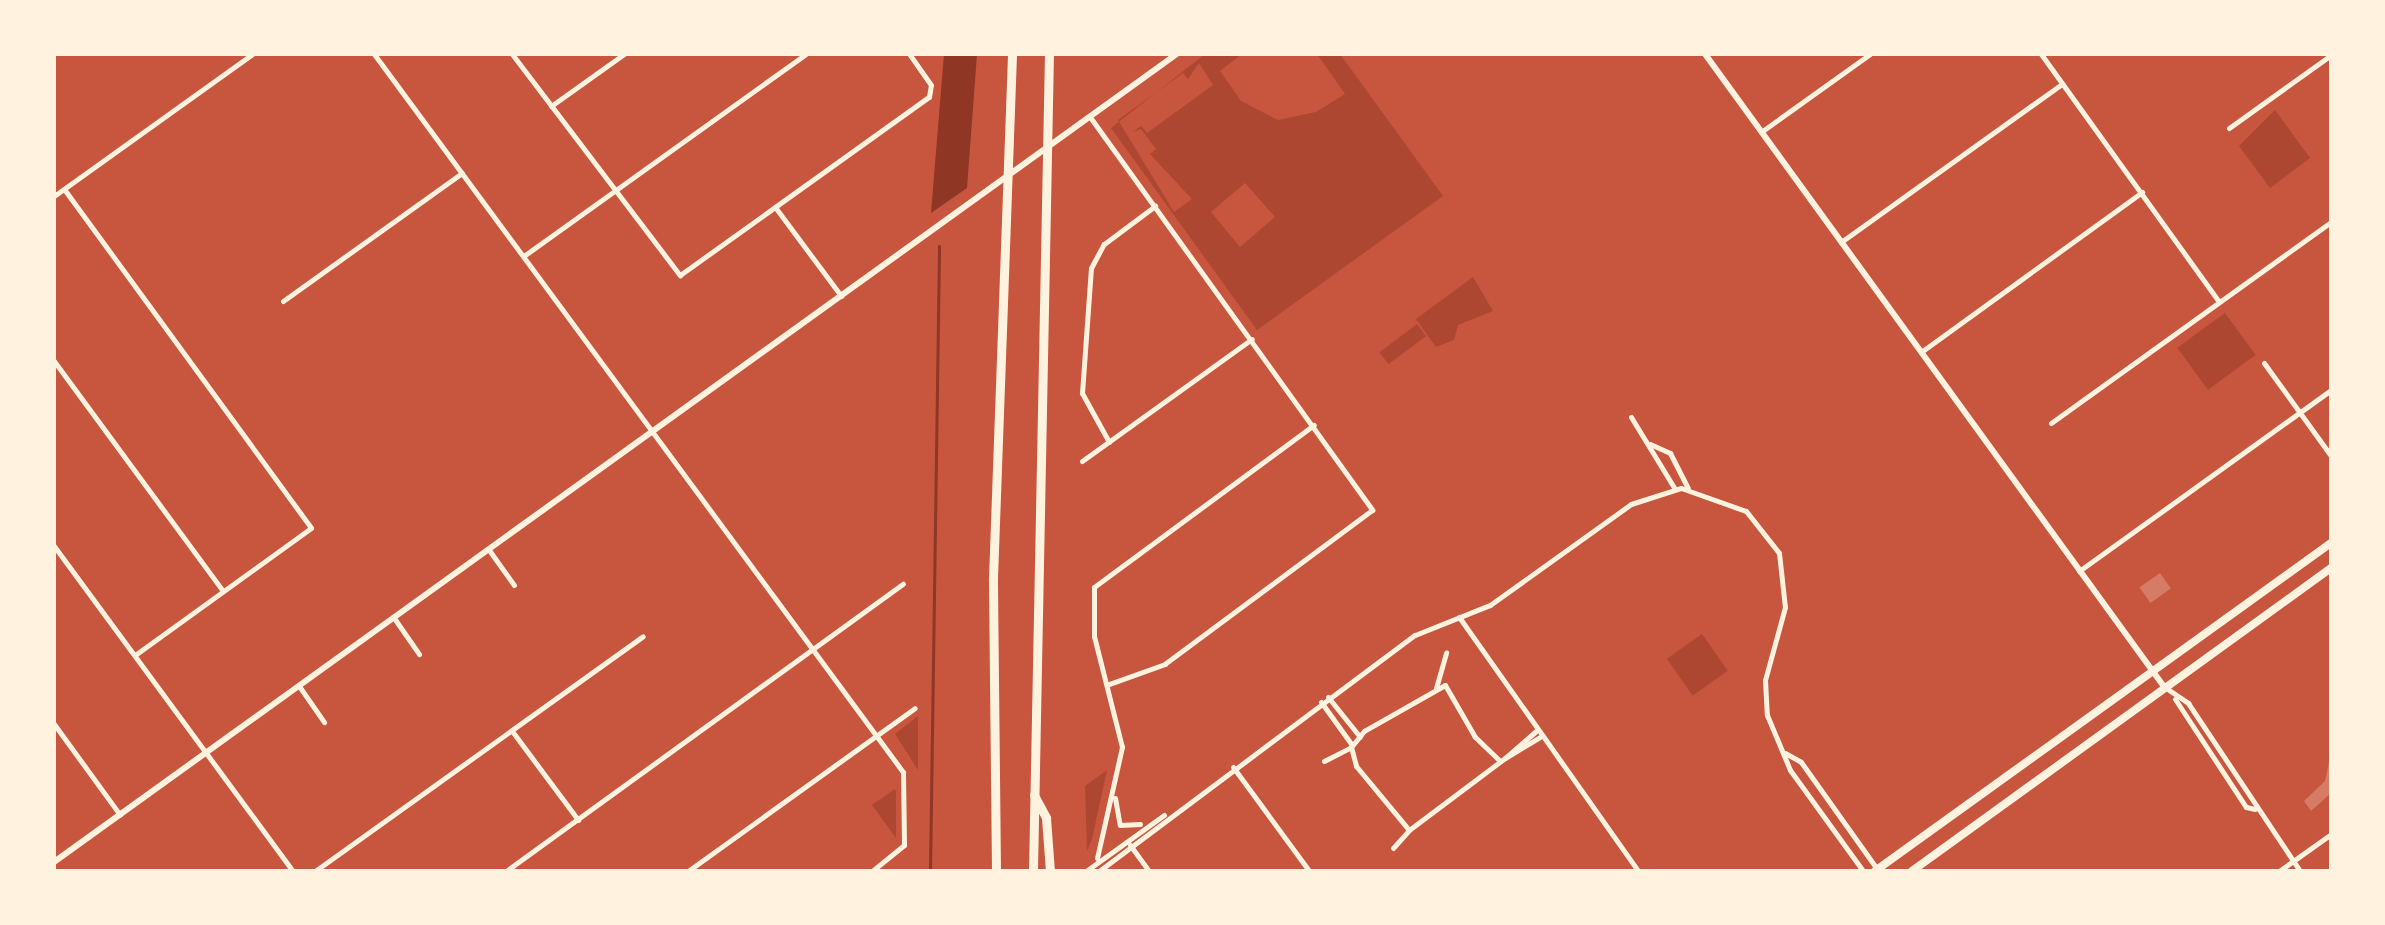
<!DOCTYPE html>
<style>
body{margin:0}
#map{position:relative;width:2385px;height:925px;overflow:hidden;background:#c8553d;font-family:Georgia,serif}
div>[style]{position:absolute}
.green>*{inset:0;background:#ae4732;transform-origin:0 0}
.water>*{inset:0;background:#8f3625}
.stream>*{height:3px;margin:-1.5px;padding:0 1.5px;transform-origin:1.5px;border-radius:1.5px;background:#8f3625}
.building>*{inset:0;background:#d67c66;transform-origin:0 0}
.minor>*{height:5px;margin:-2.5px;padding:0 2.5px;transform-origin:2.5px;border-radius:2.5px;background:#fff3e0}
.tertiary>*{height:6px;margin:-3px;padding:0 3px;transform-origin:3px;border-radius:3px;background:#fff3e0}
.primary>*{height:8px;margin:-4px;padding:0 4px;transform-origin:4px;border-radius:4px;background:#fff3e0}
.motorway>*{height:9px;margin:-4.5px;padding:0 4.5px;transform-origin:4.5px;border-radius:4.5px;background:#fff3e0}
span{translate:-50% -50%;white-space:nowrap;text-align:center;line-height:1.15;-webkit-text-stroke:6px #fff3e0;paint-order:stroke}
.frame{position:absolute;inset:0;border:56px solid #fff3e0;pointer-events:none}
</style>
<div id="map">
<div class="green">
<div style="clip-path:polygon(evenodd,1205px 54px,1242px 54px,1220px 71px,1241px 101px,1278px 120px,1316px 112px,1345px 94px,1317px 54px,1340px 54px,1443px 196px,1257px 330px,1111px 128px,1205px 54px,1199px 63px,1213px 85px,1147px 133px,1141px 126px,1133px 132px,1141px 129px,1156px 149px,1150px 154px,1192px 199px,1174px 212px,1118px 120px,1183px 73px,1188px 79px,1199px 63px,1205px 54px,1245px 183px,1275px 217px,1240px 247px,1211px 212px,1245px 183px)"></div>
<div style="clip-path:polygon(2275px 110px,2310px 158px,2270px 188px,2239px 146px)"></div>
<div style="clip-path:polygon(1473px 277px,1493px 311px,1458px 325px,1454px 340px,1436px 347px,1416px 319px)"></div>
<div style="left:2225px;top:313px;width:52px;height:59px;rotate:54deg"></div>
<div style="left:1417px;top:324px;width:15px;height:47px;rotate:53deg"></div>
<div style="left:1702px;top:634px;width:45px;height:43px;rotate:55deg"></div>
<div style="clip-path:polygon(918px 716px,918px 770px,895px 734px)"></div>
<div style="clip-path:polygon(1107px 770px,1092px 839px,1087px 851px,1085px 786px)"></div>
<div style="clip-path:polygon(895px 789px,896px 792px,896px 838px,872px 805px)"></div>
</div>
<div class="water">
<div style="clip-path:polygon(944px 54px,977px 54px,967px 188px,931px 213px)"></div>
</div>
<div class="stream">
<div style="left:930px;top:871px;width:625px;rotate:-89.17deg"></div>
</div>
<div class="building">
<div style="left:2160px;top:573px;width:19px;height:25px;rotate:55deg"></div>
<div style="clip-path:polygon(2331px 752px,2331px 793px,2311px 811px,2304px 801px,2325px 781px)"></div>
</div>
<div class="minor">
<div style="left:374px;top:54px;width:892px;rotate:53.62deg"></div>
<div style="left:903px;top:772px;width:73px;rotate:89.2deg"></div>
<div style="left:904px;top:845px;width:41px;rotate:140.9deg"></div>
<div style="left:512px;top:54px;width:278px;rotate:52.8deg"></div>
<div style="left:680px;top:275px;width:306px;rotate:-35.6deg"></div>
<div style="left:929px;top:97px;width:12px;rotate:-81deg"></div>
<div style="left:931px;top:85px;width:38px;rotate:-125deg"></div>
<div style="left:2041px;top:54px;width:305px;rotate:54.3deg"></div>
<div style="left:551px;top:106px;width:90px;rotate:-35.5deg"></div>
<div style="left:1090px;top:117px;width:484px;rotate:54.3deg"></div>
<div style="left:1372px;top:510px;width:258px;rotate:143.4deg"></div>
<div style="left:1165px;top:664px;width:59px;rotate:160.3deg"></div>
<div style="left:2229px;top:128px;width:125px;rotate:-35.6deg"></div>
<div style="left:1761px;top:132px;width:134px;rotate:-35.6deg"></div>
<div style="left:64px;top:189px;width:419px;rotate:53.9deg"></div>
<div style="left:311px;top:528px;width:217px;rotate:144.2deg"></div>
<div style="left:54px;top:196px;width:244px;rotate:-35.6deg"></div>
<div style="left:775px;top:207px;width:111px;rotate:53.4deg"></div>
<div style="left:1841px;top:242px;width:272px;rotate:-35.6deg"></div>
<div style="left:525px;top:255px;width:345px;rotate:-35.6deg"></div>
<div style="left:283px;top:301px;width:220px;rotate:-35.6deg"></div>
<div style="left:1921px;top:352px;width:273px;rotate:-35.9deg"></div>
<div style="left:54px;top:361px;width:284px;rotate:53.7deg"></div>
<div style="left:2264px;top:363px;width:115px;rotate:54.2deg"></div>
<div style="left:1631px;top:417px;width:84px;rotate:58.6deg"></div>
<div style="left:2051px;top:423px;width:345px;rotate:-35.7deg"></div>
<div style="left:1109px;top:442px;width:56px;rotate:-118.9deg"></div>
<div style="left:1082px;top:393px;width:125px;rotate:-85.9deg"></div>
<div style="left:1091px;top:268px;width:27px;rotate:-62deg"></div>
<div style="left:1104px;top:244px;width:64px;rotate:-36.7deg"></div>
<div style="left:1650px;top:444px;width:22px;rotate:24deg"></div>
<div style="left:1670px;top:453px;width:39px;rotate:63deg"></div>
<div style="left:1082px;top:461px;width:209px;rotate:-35.7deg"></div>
<div style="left:54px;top:546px;width:403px;rotate:53.7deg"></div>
<div style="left:489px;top:550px;width:43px;rotate:54.5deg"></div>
<div style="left:2079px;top:571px;width:310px;rotate:-35.7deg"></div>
<div style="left:1459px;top:617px;width:311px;rotate:54.8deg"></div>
<div style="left:394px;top:618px;width:44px;rotate:55.2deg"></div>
<div style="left:299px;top:686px;width:44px;rotate:55.2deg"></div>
<div style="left:1436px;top:688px;width:37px;rotate:-74deg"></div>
<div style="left:2166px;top:688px;width:27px;rotate:34deg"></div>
<div style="left:2188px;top:703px;width:202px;rotate:56.3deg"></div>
<div style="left:1328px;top:697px;width:51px;rotate:51.3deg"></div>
<div style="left:2175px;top:699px;width:129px;rotate:56.7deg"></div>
<div style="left:2246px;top:807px;width:9px;rotate:13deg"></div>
<div style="left:1321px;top:702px;width:53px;rotate:54.2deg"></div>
<div style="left:54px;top:724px;width:112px;rotate:54deg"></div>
<div style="left:512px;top:731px;width:111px;rotate:53.4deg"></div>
<div style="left:1536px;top:731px;width:41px;rotate:138.9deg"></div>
<div style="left:1505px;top:758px;width:41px;rotate:-31deg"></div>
<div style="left:1785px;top:753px;width:18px;rotate:29deg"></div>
<div style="left:1801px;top:762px;width:131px;rotate:54.6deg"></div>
<div style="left:1324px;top:761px;width:30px;rotate:-27deg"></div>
<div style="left:1500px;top:761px;width:35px;rotate:-136deg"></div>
<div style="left:1475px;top:737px;width:60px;rotate:-120deg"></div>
<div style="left:1445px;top:685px;width:93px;rotate:150.4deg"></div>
<div style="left:1364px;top:731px;width:21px;rotate:129deg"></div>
<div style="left:1351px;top:747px;width:20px;rotate:75deg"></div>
<div style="left:1356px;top:766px;width:83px;rotate:50.4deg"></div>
<div style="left:1409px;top:830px;width:120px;rotate:-36.9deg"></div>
<div style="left:1233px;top:767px;width:129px;rotate:53.8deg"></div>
<div style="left:1115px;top:798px;width:27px;rotate:80deg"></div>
<div style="left:1120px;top:825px;width:20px;rotate:-3deg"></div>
<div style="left:1130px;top:845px;width:32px;rotate:54deg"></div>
<div style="left:1393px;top:848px;width:24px;rotate:-48deg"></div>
<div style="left:1097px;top:858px;width:114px;rotate:-77.3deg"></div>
<div style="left:1122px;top:747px;width:114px;rotate:-104.2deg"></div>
<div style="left:1094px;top:636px;width:49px;rotate:-90deg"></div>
<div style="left:1094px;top:587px;width:273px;rotate:-36.4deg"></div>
<div style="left:315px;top:871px;width:403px;rotate:-35.6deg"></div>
<div style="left:506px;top:871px;width:490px;rotate:-35.9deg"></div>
<div style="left:688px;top:871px;width:279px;rotate:-35.7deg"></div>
<div style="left:1086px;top:871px;width:96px;rotate:-35.7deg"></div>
<div style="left:1099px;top:871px;width:394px;rotate:-36.8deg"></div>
<div style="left:1415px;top:635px;width:81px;rotate:-21.8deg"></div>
<div style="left:1490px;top:605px;width:173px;rotate:-35.6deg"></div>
<div style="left:1631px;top:504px;width:52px;rotate:-17.7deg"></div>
<div style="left:1681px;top:488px;width:69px;rotate:19.5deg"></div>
<div style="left:1746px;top:511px;width:53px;rotate:51.8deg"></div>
<div style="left:1779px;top:553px;width:54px;rotate:83.7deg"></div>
<div style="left:1785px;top:607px;width:76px;rotate:105.3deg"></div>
<div style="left:1765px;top:680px;width:35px;rotate:87deg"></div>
<div style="left:1767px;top:715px;width:60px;rotate:67.3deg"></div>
<div style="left:1790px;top:770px;width:125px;rotate:54.1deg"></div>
<div style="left:2279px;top:871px;width:64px;rotate:-35.4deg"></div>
</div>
<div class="tertiary">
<div style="left:1705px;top:54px;width:783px;rotate:54.04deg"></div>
<div style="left:54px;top:862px;width:1383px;rotate:-35.74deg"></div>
</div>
<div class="primary">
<div style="left:1875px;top:871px;width:562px;rotate:-35.73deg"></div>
<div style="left:1912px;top:871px;width:517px;rotate:-35.87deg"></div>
</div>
<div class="motorway">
<div style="left:1034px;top:795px;width:26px;rotate:62deg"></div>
<div style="left:1046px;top:818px;width:53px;rotate:85.7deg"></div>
<div style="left:996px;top:871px;width:293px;rotate:-90.6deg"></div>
<div style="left:993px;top:578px;width:524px;rotate:-87.92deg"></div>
<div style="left:1033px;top:871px;width:817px;rotate:-88.88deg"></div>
</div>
<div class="frame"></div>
</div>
